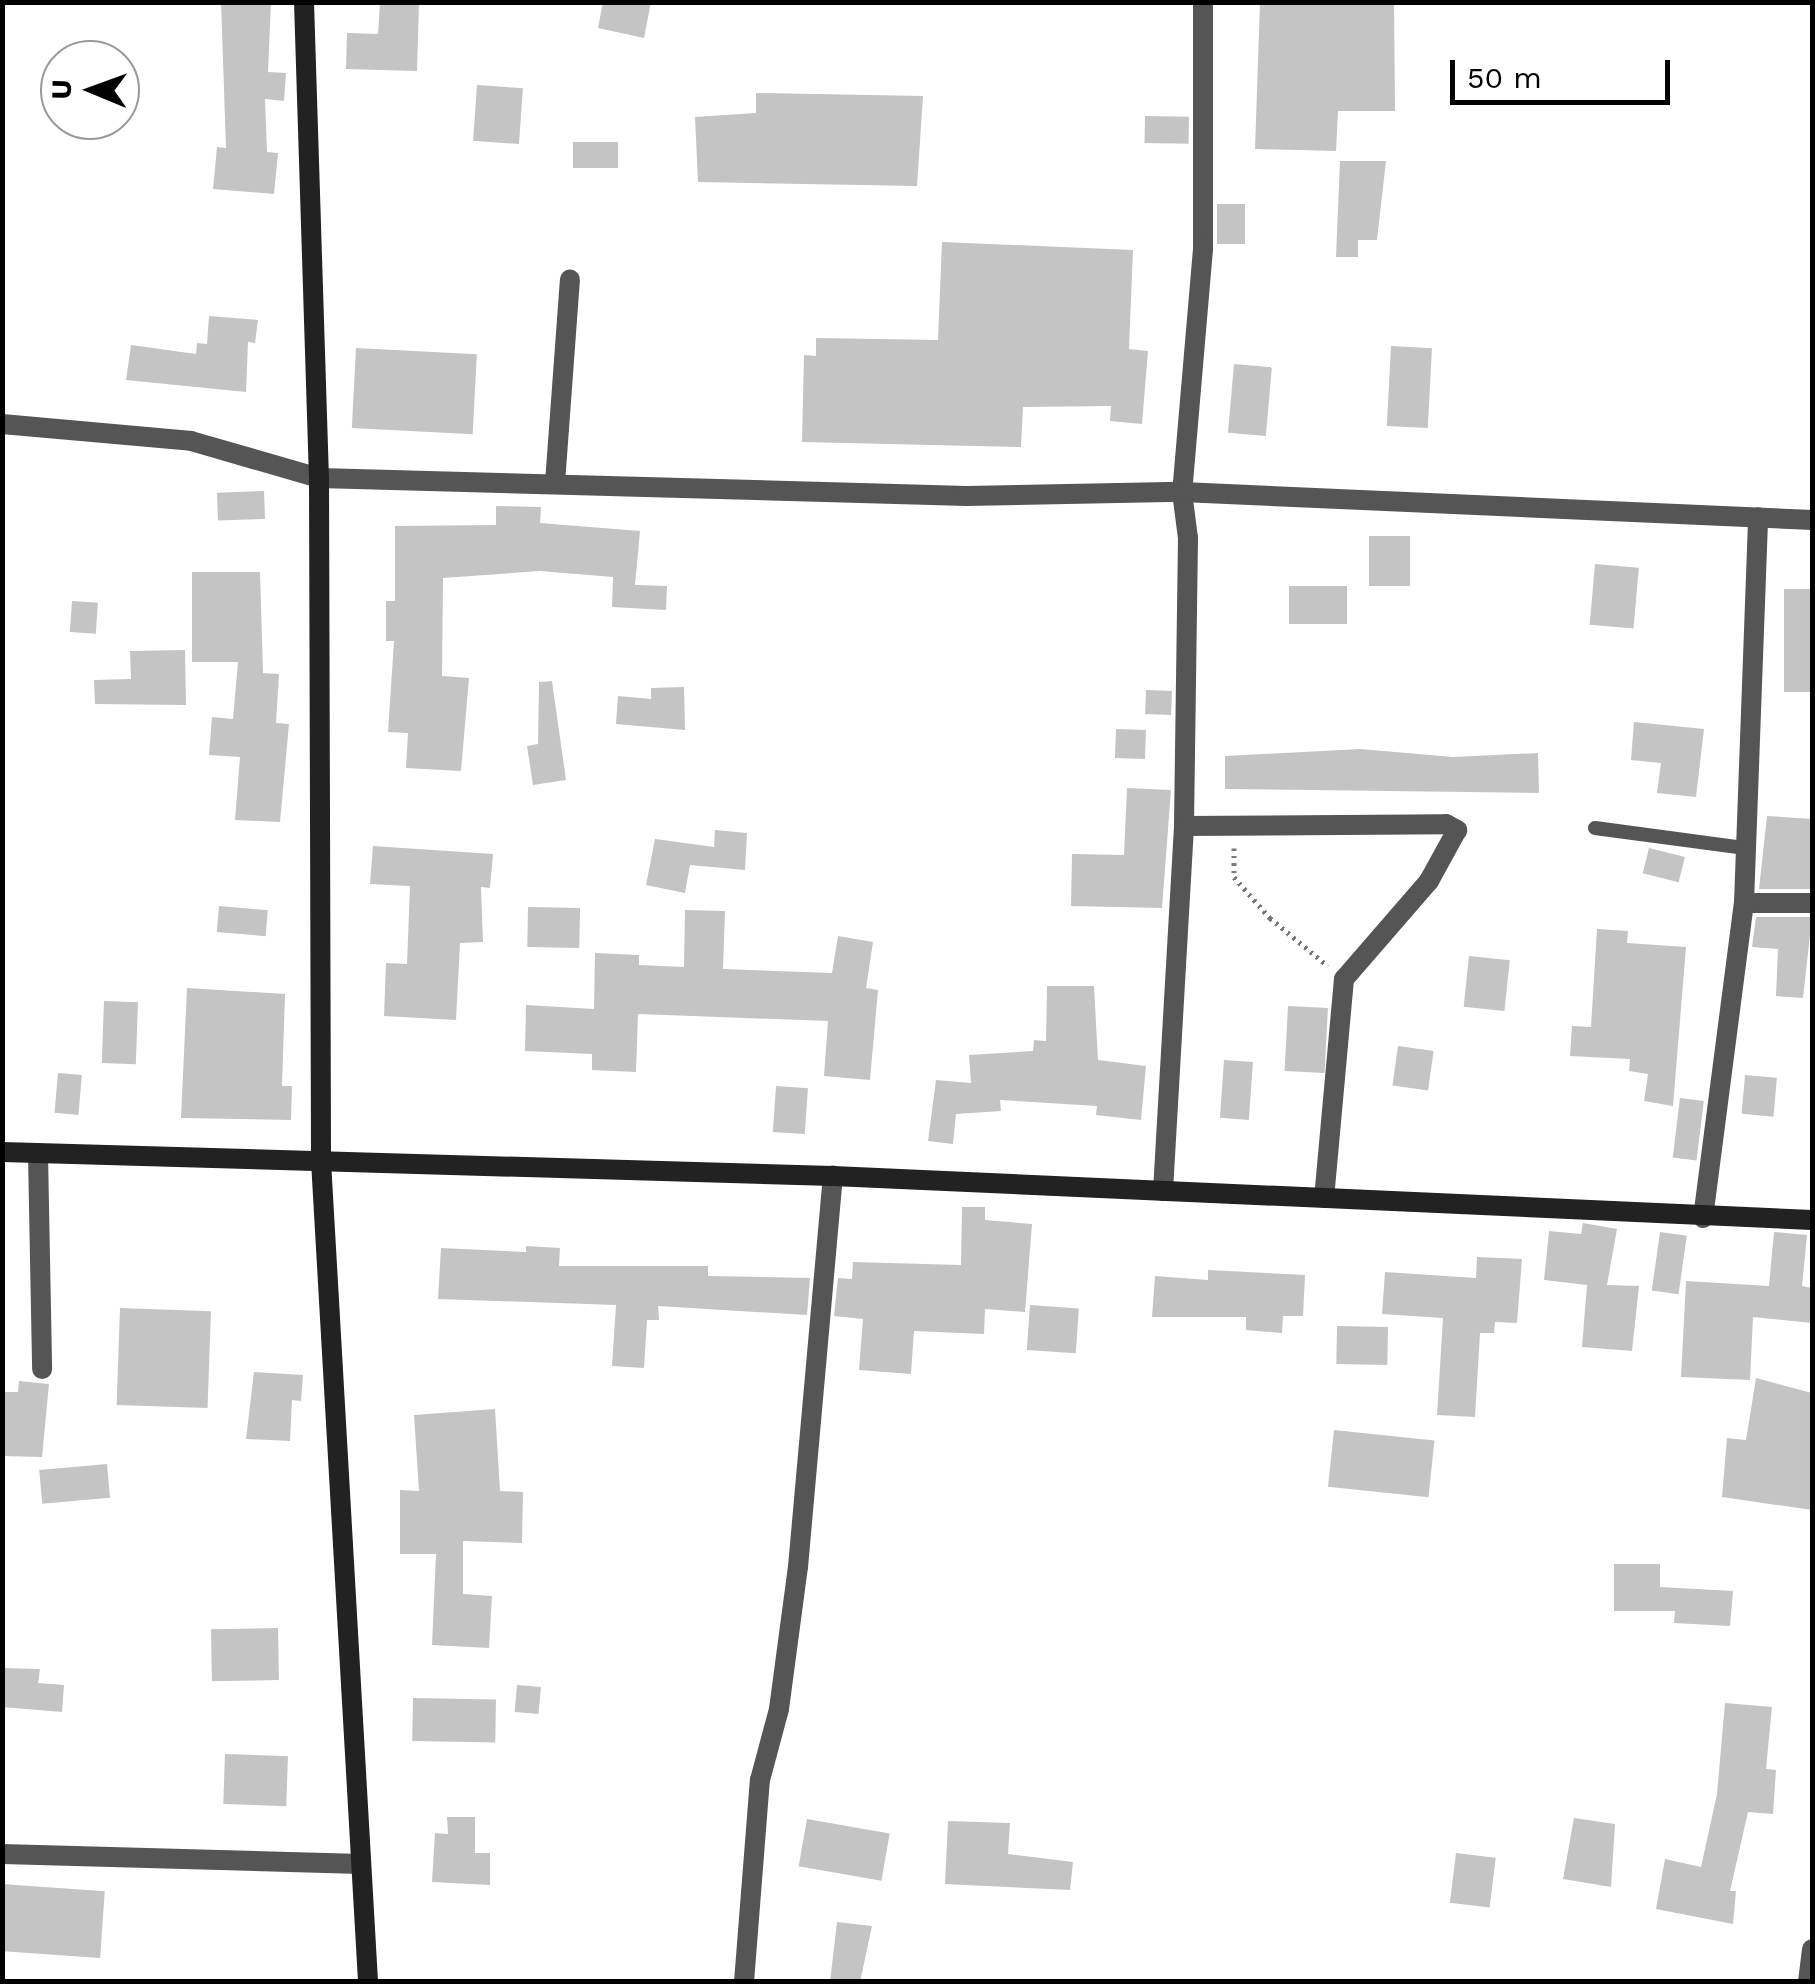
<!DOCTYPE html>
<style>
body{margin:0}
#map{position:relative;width:1815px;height:1984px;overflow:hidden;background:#fff;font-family:"Work Sans",sans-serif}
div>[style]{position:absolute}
.building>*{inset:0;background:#c4c4c4;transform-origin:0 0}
.path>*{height:5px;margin-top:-2.5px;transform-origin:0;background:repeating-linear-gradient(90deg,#777 0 2.5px,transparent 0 7.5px)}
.lane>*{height:14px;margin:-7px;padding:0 7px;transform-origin:7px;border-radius:7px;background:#555}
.street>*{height:20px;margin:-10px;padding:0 10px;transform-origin:10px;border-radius:10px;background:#555}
.secondary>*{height:20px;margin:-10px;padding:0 10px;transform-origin:10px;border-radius:10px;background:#222}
span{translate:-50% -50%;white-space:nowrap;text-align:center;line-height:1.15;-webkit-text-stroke:9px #fff;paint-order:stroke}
.frame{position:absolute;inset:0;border:5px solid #000;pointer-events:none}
.north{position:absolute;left:40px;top:40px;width:100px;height:100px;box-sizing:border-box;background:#fff;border:2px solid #999;border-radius:50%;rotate:271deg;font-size:28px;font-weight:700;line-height:40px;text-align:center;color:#000}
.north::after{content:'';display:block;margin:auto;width:35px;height:45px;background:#000;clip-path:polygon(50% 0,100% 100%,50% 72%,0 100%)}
.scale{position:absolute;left:1450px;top:60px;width:220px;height:45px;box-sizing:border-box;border:5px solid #000;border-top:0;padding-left:12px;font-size:30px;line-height:35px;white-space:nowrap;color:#000;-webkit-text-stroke:8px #fff;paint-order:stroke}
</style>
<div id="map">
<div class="building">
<div style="clip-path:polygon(221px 2px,271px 2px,268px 72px,286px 73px,284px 101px,265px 99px,267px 152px,278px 153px,274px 194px,213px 189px,217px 147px,226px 148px)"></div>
<div style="clip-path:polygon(380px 2px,419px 2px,417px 71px,346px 69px,347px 33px,378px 34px)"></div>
<div style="clip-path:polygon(603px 2px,651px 2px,644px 38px,598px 28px)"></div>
<div style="clip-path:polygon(1260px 2px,1394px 2px,1395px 111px,1338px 111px,1336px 151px,1255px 149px)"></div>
<div style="left:477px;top:85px;width:46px;height:56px;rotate:4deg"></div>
<div style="clip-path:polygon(756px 93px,923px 96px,917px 186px,698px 182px,695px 117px,756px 113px)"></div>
<div style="left:1145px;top:116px;width:44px;height:27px;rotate:1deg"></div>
<div style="left:573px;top:142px;width:45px;height:26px"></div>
<div style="clip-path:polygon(1340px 161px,1386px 161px,1377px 240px,1358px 240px,1358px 257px,1336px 257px)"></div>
<div style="left:1217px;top:204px;width:28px;height:40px"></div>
<div style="clip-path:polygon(942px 242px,1133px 250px,1129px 349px,1148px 351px,1142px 424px,1110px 421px,1111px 406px,1023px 407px,1021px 447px,802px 442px,804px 355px,816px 356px,816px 338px,938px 340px)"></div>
<div style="clip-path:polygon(209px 316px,258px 320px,255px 343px,248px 342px,246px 392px,126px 380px,131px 345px,196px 354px,197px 343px,207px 344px)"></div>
<div style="left:1391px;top:346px;width:41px;height:80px;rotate:3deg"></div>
<div style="left:356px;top:348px;width:121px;height:80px;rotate:3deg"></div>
<div style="left:1234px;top:364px;width:38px;height:69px;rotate:5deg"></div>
<div style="left:264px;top:491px;width:28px;height:47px;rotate:88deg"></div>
<div style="clip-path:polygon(496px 506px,541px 507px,540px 523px,640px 531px,635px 585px,667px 586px,666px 610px,612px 607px,613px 577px,540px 571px,443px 578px,442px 676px,469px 678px,461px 771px,406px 768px,408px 733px,388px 732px,394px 641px,386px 641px,386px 601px,395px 601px,395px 526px,496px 525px)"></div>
<div style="left:1369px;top:536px;width:41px;height:50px"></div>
<div style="left:1595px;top:564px;width:44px;height:61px;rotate:5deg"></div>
<div style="clip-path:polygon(192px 572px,260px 572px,263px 673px,279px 674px,276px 723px,289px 724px,280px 822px,235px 820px,240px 757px,209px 755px,212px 717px,233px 719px,238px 662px,192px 662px)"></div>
<div style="left:1289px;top:586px;width:58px;height:38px"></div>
<div style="left:1784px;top:589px;width:28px;height:103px"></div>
<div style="left:72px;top:601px;width:26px;height:31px;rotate:4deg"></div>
<div style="clip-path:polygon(185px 650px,186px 705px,95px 704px,94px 680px,131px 679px,130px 651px)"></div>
<div style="clip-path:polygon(552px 681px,566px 780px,533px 785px,527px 746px,538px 744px,539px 682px)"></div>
<div style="clip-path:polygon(684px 687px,685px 730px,616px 724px,618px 696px,651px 699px,651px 688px)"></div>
<div style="left:1146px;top:690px;width:26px;height:24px;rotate:2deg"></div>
<div style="clip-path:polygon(1634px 722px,1704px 729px,1696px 797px,1657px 793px,1661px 763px,1631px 760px)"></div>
<div style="left:1116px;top:729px;width:30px;height:29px;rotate:2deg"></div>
<div style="clip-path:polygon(1360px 749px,1453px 757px,1538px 753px,1539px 793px,1225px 789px,1225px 756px)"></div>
<div style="clip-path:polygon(1127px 788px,1171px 790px,1162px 908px,1071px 906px,1072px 854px,1124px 855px)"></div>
<div style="clip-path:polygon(1767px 816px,1812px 819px,1812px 889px,1759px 889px)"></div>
<div style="clip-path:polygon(715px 830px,747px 833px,745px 870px,690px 865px,685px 893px,646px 885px,655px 839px,714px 847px)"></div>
<div style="clip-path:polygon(373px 846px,493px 854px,490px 888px,481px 887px,483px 942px,460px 943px,456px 1020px,384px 1016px,386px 963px,407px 964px,410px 886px,370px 884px)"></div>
<div style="left:1649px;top:848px;width:37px;height:26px;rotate:14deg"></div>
<div style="left:219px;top:906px;width:49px;height:26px;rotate:5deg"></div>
<div style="left:528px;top:907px;width:52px;height:40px;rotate:1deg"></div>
<div style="clip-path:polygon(685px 910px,725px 911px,723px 969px,832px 973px,838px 936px,873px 942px,866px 988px,878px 990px,870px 1080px,824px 1076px,828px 1021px,638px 1014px,636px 1072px,592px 1070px,592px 1054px,525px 1051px,526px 1005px,594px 1009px,595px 953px,639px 955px,639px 965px,684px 967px)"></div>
<div style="clip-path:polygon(1756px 917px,1812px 917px,1803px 998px,1776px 996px,1778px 949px,1752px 947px)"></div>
<div style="clip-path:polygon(1597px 929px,1628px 931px,1627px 943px,1686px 947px,1673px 1106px,1644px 1101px,1648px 1074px,1629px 1071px,1630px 1059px,1570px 1056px,1572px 1026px,1591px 1027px)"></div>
<div style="left:1469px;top:956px;width:41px;height:51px;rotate:6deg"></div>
<div style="clip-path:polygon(1047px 986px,1094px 986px,1098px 1060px,1146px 1066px,1141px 1120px,1096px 1115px,1097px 1106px,1000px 1100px,1001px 1111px,956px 1114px,953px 1144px,928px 1141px,936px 1080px,971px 1083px,969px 1055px,1033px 1051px,1034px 1040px,1046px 1041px)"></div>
<div style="clip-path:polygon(187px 988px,285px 994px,282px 1086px,292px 1086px,291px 1120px,181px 1118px)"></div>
<div style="left:104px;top:1001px;width:34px;height:62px;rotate:2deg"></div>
<div style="left:1288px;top:1006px;width:40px;height:65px;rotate:3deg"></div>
<div style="left:1398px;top:1046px;width:36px;height:40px;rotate:8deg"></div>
<div style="left:1224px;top:1060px;width:29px;height:58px;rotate:4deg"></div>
<div style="left:58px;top:1073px;width:24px;height:40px;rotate:5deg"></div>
<div style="left:1745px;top:1075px;width:32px;height:39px;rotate:5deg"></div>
<div style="left:776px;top:1086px;width:32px;height:46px;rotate:4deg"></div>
<div style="left:1680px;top:1098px;width:24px;height:60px;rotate:7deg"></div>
<div style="clip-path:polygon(962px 1207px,985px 1207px,985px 1220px,1032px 1224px,1025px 1312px,985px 1309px,984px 1334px,914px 1331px,911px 1374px,859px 1370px,863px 1319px,834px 1316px,838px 1278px,852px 1279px,853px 1262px,961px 1265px)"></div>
<div style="clip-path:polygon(1583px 1223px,1617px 1229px,1607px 1285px,1639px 1286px,1632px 1351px,1582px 1347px,1587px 1285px,1544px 1280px,1549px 1231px,1581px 1234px)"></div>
<div style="left:1660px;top:1232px;width:27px;height:59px;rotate:8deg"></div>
<div style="clip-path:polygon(1774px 1232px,1807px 1235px,1802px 1286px,1812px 1288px,1812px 1323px,1753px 1317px,1750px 1380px,1681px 1377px,1686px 1281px,1769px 1286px)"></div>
<div style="clip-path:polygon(526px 1246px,560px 1248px,559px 1266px,708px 1266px,708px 1276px,810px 1278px,807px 1315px,658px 1306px,659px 1320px,647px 1320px,644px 1368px,612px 1366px,616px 1305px,438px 1299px,441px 1248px,526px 1252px)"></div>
<div style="clip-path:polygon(1477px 1257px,1522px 1259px,1517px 1323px,1495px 1322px,1494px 1333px,1480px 1333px,1475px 1417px,1437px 1415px,1443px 1318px,1382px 1314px,1385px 1272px,1476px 1278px)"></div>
<div style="clip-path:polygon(1208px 1270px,1305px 1275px,1303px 1316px,1283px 1316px,1282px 1333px,1246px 1330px,1246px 1317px,1152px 1317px,1155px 1276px,1208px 1280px)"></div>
<div style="left:1030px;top:1305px;width:49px;height:45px;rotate:4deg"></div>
<div style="left:120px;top:1308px;width:91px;height:97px;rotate:2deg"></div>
<div style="left:1337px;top:1326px;width:51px;height:38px;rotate:1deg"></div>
<div style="clip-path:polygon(254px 1372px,303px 1375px,301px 1401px,292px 1400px,290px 1441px,246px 1439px)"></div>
<div style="clip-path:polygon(1756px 1378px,1812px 1393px,1812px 1510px,1722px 1497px,1727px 1438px,1746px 1440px)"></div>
<div style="clip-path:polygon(19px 1381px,49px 1384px,42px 1457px,2px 1456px,2px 1392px,18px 1392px)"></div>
<div style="clip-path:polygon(495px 1409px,500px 1491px,523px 1492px,522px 1543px,463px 1541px,463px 1594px,492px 1596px,489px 1648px,432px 1645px,436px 1554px,400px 1554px,400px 1490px,419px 1491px,414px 1415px)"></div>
<div style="left:1334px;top:1430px;width:101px;height:57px;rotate:6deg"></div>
<div style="left:107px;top:1464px;width:34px;height:68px;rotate:85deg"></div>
<div style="clip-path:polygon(1614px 1564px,1660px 1564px,1660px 1587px,1733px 1591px,1730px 1626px,1674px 1623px,1675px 1611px,1614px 1611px)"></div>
<div style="left:278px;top:1628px;width:52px;height:67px;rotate:89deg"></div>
<div style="clip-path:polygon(2px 1668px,40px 1669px,38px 1683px,64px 1685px,62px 1712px,2px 1707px)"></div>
<div style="left:517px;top:1685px;width:24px;height:27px;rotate:5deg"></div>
<div style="left:413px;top:1698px;width:83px;height:43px;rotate:1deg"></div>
<div style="clip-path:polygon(1725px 1703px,1772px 1707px,1766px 1769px,1776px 1770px,1773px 1814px,1748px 1812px,1730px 1891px,1736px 1891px,1733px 1924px,1656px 1909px,1665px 1859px,1701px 1867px,1717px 1794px)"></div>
<div style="left:225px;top:1754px;width:63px;height:50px;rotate:2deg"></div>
<div style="clip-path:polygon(447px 1817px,475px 1817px,475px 1853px,490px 1853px,490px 1885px,432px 1882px,435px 1833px,448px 1834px)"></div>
<div style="clip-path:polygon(1574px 1818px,1615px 1824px,1611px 1887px,1563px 1879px)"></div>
<div style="left:807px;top:1819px;width:84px;height:48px;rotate:10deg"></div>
<div style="clip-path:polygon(948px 1821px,1010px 1823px,1008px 1854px,1073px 1862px,1070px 1890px,945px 1884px)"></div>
<div style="left:1456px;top:1853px;width:40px;height:50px;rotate:7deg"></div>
<div style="left:2px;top:1884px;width:103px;height:67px;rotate:4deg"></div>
<div style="clip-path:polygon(837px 1922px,872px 1926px,860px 1982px,830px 1982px)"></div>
</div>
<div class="path">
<div style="left:1234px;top:848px;width:29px;rotate:90deg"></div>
<div style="left:1234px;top:877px;width:55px;rotate:48.7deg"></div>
<div style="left:1270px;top:918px;width:75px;rotate:39.6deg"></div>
</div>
<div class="lane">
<div style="left:1595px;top:828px;width:150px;rotate:7.6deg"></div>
</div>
<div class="street">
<div style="left:1203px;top:2px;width:247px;rotate:90deg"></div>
<div style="left:1203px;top:249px;width:244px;rotate:94.9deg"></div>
<div style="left:1182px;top:492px;width:46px;rotate:82.6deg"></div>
<div style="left:1188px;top:538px;width:288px;rotate:90.8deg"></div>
<div style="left:1184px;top:826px;width:262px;rotate:-0.4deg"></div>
<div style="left:1446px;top:824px;width:13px;rotate:29deg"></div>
<div style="left:1457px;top:830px;width:58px;rotate:118.8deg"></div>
<div style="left:1429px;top:881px;width:130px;rotate:130.9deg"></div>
<div style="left:1344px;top:979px;width:220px;rotate:95.2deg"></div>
<div style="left:2px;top:424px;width:190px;rotate:5.1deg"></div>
<div style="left:191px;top:441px;width:133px;rotate:16.1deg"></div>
<div style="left:319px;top:478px;width:648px;rotate:1.59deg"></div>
<div style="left:967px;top:496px;width:215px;rotate:-1.1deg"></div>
<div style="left:1182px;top:492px;width:631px;rotate:2.54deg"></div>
<div style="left:555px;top:483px;width:204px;rotate:-85.8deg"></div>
<div style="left:1744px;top:903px;width:68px"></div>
<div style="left:38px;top:1154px;width:215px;rotate:88.9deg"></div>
<div style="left:1163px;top:1191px;width:366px;rotate:-86.7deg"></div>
<div style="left:1703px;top:1218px;width:318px;rotate:-82.6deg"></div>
<div style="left:1744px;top:903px;width:386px;rotate:-87.9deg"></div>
<div style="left:2px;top:1854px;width:359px;rotate:1.6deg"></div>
<div style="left:744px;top:1982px;width:203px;rotate:-85.5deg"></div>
<div style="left:760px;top:1780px;width:73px;rotate:-75deg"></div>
<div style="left:779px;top:1709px;width:143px;rotate:-82.4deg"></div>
<div style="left:798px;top:1567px;width:393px;rotate:-84.9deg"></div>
<div style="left:1808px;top:1982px;width:33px;rotate:-83deg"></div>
</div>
<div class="secondary">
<div style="left:304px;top:2px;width:476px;rotate:88.2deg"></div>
<div style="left:319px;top:478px;width:683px;rotate:89.83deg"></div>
<div style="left:321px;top:1161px;width:822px;rotate:86.72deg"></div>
<div style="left:2px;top:1152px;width:831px;rotate:1.65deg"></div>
<div style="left:833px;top:1176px;width:980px;rotate:2.57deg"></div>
</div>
<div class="frame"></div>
<div class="north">U</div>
<div class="scale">50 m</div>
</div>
